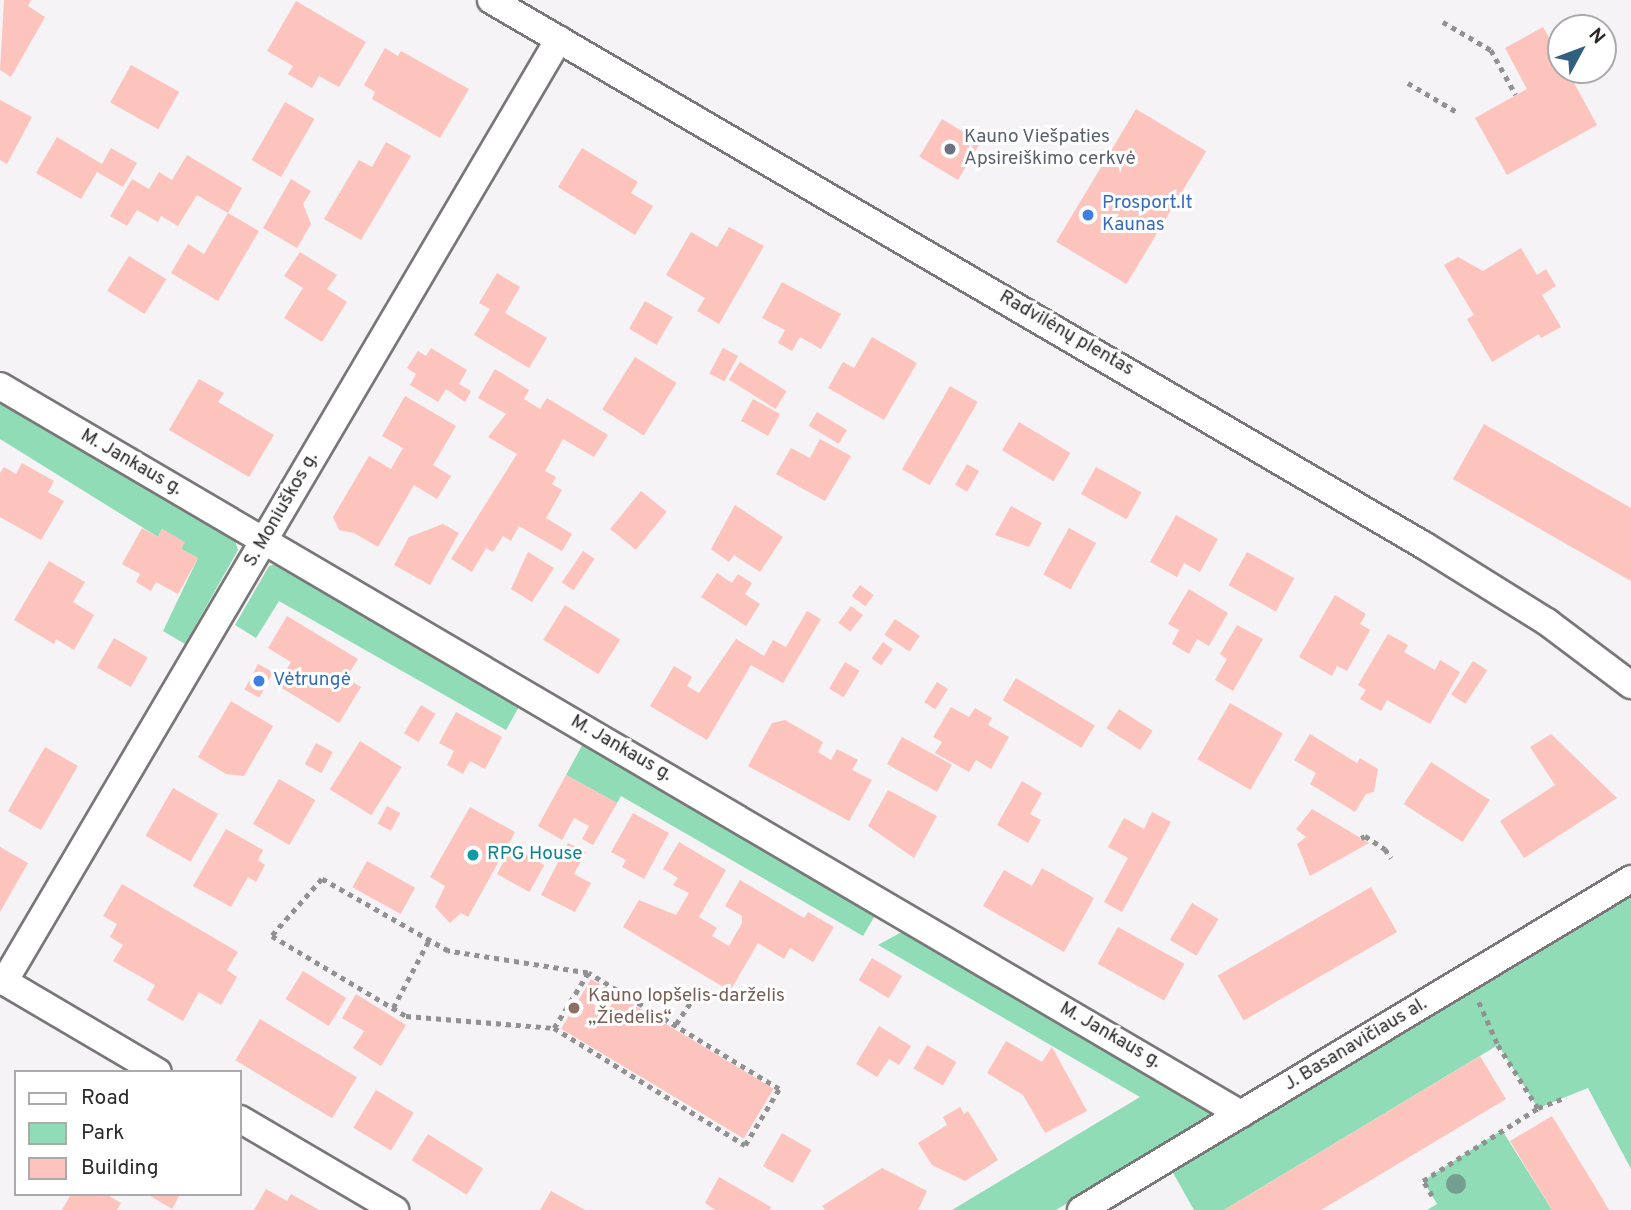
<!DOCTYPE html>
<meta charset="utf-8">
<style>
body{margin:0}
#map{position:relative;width:1631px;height:1210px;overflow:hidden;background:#f5f3f5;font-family:Overpass,sans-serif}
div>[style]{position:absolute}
.green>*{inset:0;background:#8fdcb7}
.building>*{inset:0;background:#fdc4bd;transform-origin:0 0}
.path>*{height:4.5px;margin-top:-2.25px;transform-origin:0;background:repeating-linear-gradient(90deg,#929192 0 5px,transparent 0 10px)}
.roads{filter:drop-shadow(2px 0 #797779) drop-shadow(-2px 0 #797779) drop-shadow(0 2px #797779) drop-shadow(0 -2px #797779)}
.minor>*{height:26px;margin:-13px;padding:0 13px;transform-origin:13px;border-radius:13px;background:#fff}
.trees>*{width:20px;height:20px;margin:-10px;border-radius:50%;background:#739e90}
.dots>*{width:19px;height:19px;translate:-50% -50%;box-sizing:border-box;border:4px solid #fff;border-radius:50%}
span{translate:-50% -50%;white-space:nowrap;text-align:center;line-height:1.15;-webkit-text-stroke:6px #fff;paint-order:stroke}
.worship-label{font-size:19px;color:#5b616d}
.left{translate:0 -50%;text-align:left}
.shop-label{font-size:19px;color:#366cbe}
.street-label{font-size:19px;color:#2b2a2a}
.culture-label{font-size:19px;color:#0d838f}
.education-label{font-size:19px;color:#785e54}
.legend{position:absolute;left:14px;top:1070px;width:228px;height:126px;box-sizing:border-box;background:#fff;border:2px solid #aaa;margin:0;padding:9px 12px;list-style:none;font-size:21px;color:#2b2a2a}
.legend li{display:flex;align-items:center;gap:14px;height:35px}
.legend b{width:35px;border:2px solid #aaa}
.north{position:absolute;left:1547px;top:14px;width:70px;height:70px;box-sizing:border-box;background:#fff;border:2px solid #aaa;border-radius:50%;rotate:49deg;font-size:19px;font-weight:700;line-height:28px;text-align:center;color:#2b2a2a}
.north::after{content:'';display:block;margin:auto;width:24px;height:32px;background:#30607e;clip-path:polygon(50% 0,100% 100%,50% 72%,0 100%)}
</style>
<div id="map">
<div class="green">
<div style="clip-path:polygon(0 398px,234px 537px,238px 550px,185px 644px,163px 631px,198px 558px,181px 549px,184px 542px,162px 529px,158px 537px,0 439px)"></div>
<div style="clip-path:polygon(283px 562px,521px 703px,506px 730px,279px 601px,256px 638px,235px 625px,269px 566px)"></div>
<div style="clip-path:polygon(585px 740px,877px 912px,863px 936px,621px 796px,617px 803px,566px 775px)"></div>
<div style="clip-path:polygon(1631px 893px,1631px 1169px,1588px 1088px,1538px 1108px,1498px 1045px,1224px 1210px,1194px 1210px,1172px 1171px)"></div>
<div style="clip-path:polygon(907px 929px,1212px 1110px,1212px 1114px,1056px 1210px,952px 1210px,1140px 1097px,878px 945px)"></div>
<div style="clip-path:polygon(1502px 1130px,1552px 1210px,1427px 1210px,1437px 1204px,1423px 1181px)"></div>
</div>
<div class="building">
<div style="clip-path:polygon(4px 0,31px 0,28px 6px,45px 17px,11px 77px,0 70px)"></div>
<div style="clip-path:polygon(296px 1px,366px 42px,339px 87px,319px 76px,312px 88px,288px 74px,293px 66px,267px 51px)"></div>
<div style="clip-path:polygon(1543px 27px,1561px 59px,1561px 70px,1567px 70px,1597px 125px,1507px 175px,1475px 118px,1527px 89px,1505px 48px)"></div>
<div style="clip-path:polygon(385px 48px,398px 56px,401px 51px,469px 89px,440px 138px,372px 99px,375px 92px,364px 85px)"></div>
<div style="left:131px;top:65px;width:55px;height:43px;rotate:29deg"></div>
<div style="clip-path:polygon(0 100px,32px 117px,7px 164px,0 160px)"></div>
<div style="left:285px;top:102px;width:34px;height:67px;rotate:30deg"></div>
<div style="left:1136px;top:109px;width:82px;height:155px;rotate:31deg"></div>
<div style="left:942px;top:119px;width:45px;height:44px;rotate:31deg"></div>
<div style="clip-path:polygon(57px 137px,102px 164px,111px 148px,137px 163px,123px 187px,97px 172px,81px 199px,36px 173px)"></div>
<div style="clip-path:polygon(386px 142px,411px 156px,361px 240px,324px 219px,359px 160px,372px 167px)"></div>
<div style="clip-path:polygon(582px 148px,638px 182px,631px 193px,653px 206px,635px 235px,558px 187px)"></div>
<div style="clip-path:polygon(187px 155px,242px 188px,228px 213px,197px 195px,178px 226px,161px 216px,158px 222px,137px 210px,127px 226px,110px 216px,132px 179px,149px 189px,159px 172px,172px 180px)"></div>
<div style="clip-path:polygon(291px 179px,311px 191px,303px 204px,311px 224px,297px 248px,263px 228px)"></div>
<div style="clip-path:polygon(228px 213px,259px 231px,218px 301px,171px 273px,188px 244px,204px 254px)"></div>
<div style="clip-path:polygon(729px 227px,764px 246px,719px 324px,697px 311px,705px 298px,666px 275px,691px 232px,717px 247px)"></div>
<div style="clip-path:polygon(1521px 248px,1537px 275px,1546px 269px,1556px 286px,1542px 295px,1561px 327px,1541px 338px,1539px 334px,1492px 362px,1467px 319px,1474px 315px,1444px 265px,1458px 257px,1483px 271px)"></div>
<div style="clip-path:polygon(300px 252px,337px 275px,327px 289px,347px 302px,322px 342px,284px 318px,303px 288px,284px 276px)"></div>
<div style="left:129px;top:256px;width:44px;height:41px;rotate:32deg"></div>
<div style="clip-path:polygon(497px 273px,520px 287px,505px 313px,547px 338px,529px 368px,474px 335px,490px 309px,479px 303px)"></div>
<div style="clip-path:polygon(782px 282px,841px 314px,821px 349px,800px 337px,792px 351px,778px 343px,785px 330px,762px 318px)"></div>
<div style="left:645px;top:301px;width:32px;height:32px;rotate:30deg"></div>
<div style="clip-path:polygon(872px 337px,917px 363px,884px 420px,828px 388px,843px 362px,854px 368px)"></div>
<div style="clip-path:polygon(431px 348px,467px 370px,459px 384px,471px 391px,465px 402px,446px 389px,438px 402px,410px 385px,416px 374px,407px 368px,418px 351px,426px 356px)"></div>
<div style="left:723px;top:348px;width:17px;height:29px;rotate:28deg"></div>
<div style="left:635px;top:357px;width:49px;height:62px;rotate:32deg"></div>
<div style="left:740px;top:362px;width:55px;height:21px;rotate:32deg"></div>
<div style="clip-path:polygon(495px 369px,529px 390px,524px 399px,540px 409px,547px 398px,608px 435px,594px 457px,563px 439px,545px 471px,556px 477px,552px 484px,562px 490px,546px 518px,572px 534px,562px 551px,519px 526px,511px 541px,503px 536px,493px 552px,486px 548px,472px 572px,451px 559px,517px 454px,488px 437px,506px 414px,478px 398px)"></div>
<div style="clip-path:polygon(199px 379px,224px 393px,218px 402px,274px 435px,249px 477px,169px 430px)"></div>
<div style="left:950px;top:386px;width:32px;height:96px;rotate:30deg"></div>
<div style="clip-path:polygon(405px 396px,456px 426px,433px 465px,451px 476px,437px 499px,414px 485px,378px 547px,354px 533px,339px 530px,333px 517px,369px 456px,391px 469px,403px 448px,382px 436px)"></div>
<div style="left:753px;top:399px;width:31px;height:25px;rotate:29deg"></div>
<div style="left:817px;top:412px;width:35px;height:16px;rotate:31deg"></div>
<div style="left:1019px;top:422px;width:60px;height:33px;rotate:31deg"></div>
<div style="clip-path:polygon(1484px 424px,1631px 508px,1631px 581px,1453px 479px)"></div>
<div style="clip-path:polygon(820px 439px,851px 456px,825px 501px,776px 474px,791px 448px,810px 458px)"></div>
<div style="clip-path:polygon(22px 463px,54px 481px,48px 492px,64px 501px,41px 540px,0 517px,0 473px,4px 467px,16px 474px)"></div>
<div style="left:967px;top:464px;width:14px;height:24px;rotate:30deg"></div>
<div style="left:1096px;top:467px;width:52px;height:31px;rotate:29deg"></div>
<div style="left:641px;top:491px;width:33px;height:49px;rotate:39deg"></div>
<div style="clip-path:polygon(735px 505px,783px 537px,760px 572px,734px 555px,729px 562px,711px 549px)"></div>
<div style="clip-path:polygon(1011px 506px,1042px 523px,1029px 547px,995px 535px)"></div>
<div style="clip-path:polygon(1176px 515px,1218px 539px,1200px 572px,1184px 563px,1177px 577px,1150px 562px)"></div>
<div style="clip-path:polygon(443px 524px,459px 533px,430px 585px,394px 565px,409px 537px)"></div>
<div style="clip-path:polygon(142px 528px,158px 537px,162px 529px,185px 542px,181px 549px,198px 558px,178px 594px,156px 582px,151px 591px,136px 582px,140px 574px,122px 564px)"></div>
<div style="left:1069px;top:528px;width:31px;height:53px;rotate:29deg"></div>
<div style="left:583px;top:551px;width:14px;height:38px;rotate:34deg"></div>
<div style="clip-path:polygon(528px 552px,554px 568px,532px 602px,511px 589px)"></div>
<div style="left:1247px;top:552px;width:54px;height:38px;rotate:29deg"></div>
<div style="clip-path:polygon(49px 561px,85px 582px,73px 602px,94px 615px,74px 650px,56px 639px,54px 644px,14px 620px)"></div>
<div style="clip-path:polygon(717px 573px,732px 583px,738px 574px,752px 583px,745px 594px,760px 604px,746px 626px,701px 597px)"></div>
<div style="left:860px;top:585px;width:17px;height:14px;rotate:36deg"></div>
<div style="clip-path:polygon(1189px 589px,1228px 613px,1209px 646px,1197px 639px,1189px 654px,1172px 644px,1179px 630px,1168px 624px)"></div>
<div style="clip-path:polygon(1335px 595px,1366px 614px,1360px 624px,1370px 630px,1347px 671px,1337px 666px,1332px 676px,1299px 657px)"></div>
<div style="left:565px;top:605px;width:65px;height:41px;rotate:32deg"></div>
<div style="left:851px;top:606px;width:15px;height:21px;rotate:37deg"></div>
<div style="clip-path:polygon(807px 611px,821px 619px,783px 683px,751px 665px,707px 740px,650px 706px,674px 666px,692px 677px,687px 686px,699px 693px,736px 639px,764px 656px,773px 640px,786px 647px)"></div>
<div style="clip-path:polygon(287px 616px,358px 659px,346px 678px,361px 687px,339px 723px,277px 685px,291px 662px,268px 648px)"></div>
<div style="left:895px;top:619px;width:30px;height:19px;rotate:34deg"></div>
<div style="clip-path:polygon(1237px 625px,1263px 639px,1233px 691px,1215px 680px,1227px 659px,1220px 654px)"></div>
<div style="clip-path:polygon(1388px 634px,1408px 645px,1404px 652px,1435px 670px,1440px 660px,1460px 672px,1430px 724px,1387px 700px,1381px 711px,1360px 699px,1366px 690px,1358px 685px)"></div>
<div style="left:114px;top:638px;width:39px;height:34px;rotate:30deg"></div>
<div style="left:883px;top:642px;width:12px;height:20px;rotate:35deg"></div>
<div style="left:1473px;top:661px;width:17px;height:40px;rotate:33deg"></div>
<div style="left:845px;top:662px;width:17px;height:31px;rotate:31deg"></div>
<div style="left:258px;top:664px;width:17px;height:29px;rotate:28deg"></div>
<div style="left:1016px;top:678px;width:92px;height:26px;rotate:31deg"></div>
<div style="left:937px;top:682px;width:13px;height:24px;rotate:32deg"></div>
<div style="clip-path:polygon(231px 701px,273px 726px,244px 776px,226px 774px,198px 757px)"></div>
<div style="left:1230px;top:703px;width:61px;height:65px;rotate:30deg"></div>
<div style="left:421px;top:705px;width:17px;height:33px;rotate:31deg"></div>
<div style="clip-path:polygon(951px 707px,969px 717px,975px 708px,992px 718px,988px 725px,1009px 737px,991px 769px,976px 760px,969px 772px,935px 753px,942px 742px,933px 737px)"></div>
<div style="left:1119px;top:709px;width:40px;height:23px;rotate:33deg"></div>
<div style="clip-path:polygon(456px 712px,502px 737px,485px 769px,470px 761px,463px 774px,447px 765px,454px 751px,439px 743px)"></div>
<div style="clip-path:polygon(785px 720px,823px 742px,818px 752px,831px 760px,837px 749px,858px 760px,852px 770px,872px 780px,849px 821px,748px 766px,772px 723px)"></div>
<div style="clip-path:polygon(1310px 734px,1357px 763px,1360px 758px,1378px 769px,1374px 792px,1366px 794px,1355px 812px,1310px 784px,1316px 773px,1294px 760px)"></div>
<div style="clip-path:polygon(1551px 734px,1617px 798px,1524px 858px,1500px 821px,1555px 785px,1530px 747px)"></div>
<div style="left:902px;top:737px;width:57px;height:31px;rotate:29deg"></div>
<div style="left:360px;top:741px;width:49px;height:57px;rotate:32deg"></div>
<div style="left:316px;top:743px;width:19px;height:24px;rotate:28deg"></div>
<div style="left:45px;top:747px;width:38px;height:74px;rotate:30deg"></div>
<div style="left:1431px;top:762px;width:70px;height:50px;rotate:33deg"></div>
<div style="clip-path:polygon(566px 775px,617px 803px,593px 845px,582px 839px,589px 826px,574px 818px,562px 840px,538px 826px)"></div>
<div style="left:279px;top:779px;width:42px;height:52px;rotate:30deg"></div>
<div style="clip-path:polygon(1022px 781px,1042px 793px,1030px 814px,1041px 820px,1028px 843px,997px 825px)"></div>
<div style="left:173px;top:788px;width:52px;height:55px;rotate:30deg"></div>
<div style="clip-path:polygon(888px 790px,937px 816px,914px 858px,868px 826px)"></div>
<div style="left:387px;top:806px;width:15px;height:20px;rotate:28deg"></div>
<div style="clip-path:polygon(470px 807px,515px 832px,468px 917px,461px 913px,450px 923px,435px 907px,445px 886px,430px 877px)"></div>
<div style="clip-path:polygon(1312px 809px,1369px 843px,1310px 876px,1297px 844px,1306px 837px,1296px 829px)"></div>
<div style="clip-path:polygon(1152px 812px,1171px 822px,1122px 912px,1104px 902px,1128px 858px,1108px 847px,1124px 818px,1144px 829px)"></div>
<div style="clip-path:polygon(633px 813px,669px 833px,644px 879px,622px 867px,626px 860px,611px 852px)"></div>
<div style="clip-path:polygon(226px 829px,263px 850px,258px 860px,265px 865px,256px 882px,248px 877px,231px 907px,193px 886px)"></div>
<div style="clip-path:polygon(679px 842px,726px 870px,699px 917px,717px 928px,712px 936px,729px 946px,742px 923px,742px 916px,725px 906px,740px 880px,804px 918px,808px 912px,834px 927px,813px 962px,790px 948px,784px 959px,758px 943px,730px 991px,623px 927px,639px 900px,676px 915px,689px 893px,673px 885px,678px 878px,663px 869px)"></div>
<div style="clip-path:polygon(568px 843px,586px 852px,574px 874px,591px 883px,575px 912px,541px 895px)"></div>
<div style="clip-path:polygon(0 847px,28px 863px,0 912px)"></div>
<div style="left:512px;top:847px;width:37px;height:31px;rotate:29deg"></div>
<div style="left:367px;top:861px;width:55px;height:30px;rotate:29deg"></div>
<div style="clip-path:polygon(1042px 868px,1094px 898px,1064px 952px,983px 906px,1004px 870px,1032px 886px)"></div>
<div style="clip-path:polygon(122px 884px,238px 952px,227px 970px,237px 977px,221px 1005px,199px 992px,183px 1021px,147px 1000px,155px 985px,113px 961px,123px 945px,110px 937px,117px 924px,103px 916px)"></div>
<div style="left:1371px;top:887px;width:52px;height:177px;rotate:60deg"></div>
<div style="left:1192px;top:903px;width:31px;height:43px;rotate:31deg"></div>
<div style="left:1118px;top:927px;width:76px;height:42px;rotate:29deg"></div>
<div style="left:872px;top:958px;width:35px;height:26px;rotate:31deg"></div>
<div style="left:303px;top:971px;width:51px;height:33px;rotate:32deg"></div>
<div style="left:591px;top:979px;width:213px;height:58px;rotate:31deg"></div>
<div style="clip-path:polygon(356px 994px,406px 1025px,381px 1066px,353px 1048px,364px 1031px,342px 1018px)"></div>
<div style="left:260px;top:1019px;width:113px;height:48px;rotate:31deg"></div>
<div style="clip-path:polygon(879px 1026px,911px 1046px,899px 1065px,889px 1059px,877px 1077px,856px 1064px)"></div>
<div style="clip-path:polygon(1006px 1041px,1042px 1062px,1052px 1047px,1087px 1111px,1045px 1133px,1023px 1095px,987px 1073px)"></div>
<div style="left:927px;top:1045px;width:34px;height:27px;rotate:30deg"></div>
<div style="clip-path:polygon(1480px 1056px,1506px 1099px,1321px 1210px,1224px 1210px)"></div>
<div style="left:376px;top:1090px;width:44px;height:44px;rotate:31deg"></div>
<div style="clip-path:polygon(960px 1107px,964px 1114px,968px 1111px,998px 1160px,965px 1181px,932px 1165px,918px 1143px,947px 1125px,943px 1117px)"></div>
<div style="clip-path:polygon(1552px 1116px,1596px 1188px,1609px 1210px,1552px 1210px,1510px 1141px)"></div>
<div style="left:782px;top:1133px;width:34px;height:38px;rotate:30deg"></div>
<div style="left:428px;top:1134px;width:65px;height:31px;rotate:32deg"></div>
<div style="clip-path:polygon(882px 1168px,927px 1191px,918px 1210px,825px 1210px,822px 1206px)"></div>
<div style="clip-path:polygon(719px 1177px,771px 1207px,770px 1210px,715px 1210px,705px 1203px)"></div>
<div style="clip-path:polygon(266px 1189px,287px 1201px,291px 1194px,319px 1210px,254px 1210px)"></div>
<div style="clip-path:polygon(551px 1191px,585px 1210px,540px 1210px)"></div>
<div style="clip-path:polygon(71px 1194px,106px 1194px,121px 1203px,117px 1210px,62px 1210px)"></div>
<div style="clip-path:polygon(147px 1194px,180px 1194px,172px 1209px)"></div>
</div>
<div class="path">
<div style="left:1443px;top:22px;width:56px;rotate:30.3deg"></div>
<div style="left:1491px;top:50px;width:51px;rotate:60.9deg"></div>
<div style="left:1571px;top:78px;width:17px;rotate:-28deg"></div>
<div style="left:1408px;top:83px;width:57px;rotate:30.6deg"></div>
<div style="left:1361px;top:838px;width:4px;rotate:-27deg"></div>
<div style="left:1365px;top:836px;width:24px;rotate:33deg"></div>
<div style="left:1385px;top:849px;width:11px;rotate:56deg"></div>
<div style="left:1479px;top:1002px;width:47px;rotate:66.2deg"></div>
<div style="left:1498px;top:1045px;width:75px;rotate:57.6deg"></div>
<div style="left:393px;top:1008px;width:77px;rotate:-62.1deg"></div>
<div style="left:676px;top:1024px;width:34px;rotate:-56deg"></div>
<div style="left:554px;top:1028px;width:224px;rotate:31.5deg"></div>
<div style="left:745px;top:1145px;width:66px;rotate:-58.7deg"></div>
<div style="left:779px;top:1089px;width:223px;rotate:-148.7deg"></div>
<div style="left:588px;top:973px;width:142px;rotate:-171.1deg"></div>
<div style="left:448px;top:951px;width:145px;rotate:-150.3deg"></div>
<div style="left:322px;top:879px;width:76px;rotate:131.3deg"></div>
<div style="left:272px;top:936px;width:156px;rotate:30.8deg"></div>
<div style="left:406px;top:1016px;width:148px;rotate:4.6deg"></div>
<div style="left:554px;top:1028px;width:65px;rotate:-58.3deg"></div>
<div style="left:1432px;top:1196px;width:17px;rotate:-121deg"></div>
<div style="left:1423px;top:1181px;width:136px;rotate:-32.4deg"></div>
<div style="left:1538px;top:1108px;width:30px;rotate:-21deg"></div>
</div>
<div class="roads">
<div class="minor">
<div style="left:491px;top:0;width:1082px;rotate:30.31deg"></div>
<div style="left:1425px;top:546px;width:144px;rotate:31.9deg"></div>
<div style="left:1547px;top:622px;width:105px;rotate:36.9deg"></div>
<div style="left:0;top:386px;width:1439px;rotate:30.4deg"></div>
<div style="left:0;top:979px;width:183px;rotate:30.5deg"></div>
<div style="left:4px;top:982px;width:1094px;rotate:-59.52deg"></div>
<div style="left:240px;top:1119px;width:180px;rotate:30.4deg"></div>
<div style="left:1081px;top:1210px;width:642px;rotate:-31.04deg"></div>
</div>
</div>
<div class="trees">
<div style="left:1456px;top:1184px"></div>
</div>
<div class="dots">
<div style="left:950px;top:149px;background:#6b7280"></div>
<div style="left:1088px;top:215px;background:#3f7fe0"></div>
<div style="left:259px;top:681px;background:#3f7fe0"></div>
<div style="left:473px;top:855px;background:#0f9aa8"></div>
<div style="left:574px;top:1008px;background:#8d6e63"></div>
</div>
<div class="worship-label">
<span class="left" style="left:964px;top:149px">Kauno Viešpaties<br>Apsireiškimo cerkvė</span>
</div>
<div class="shop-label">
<span class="left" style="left:1102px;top:215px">Prosport.lt<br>Kaunas</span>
<span class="left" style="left:273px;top:681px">Vėtrungė</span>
</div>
<div class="street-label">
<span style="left:1066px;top:334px;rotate:30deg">Radvilėnų plentas</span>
<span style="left:131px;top:463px;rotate:30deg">M. Jankaus g.</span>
<span style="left:282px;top:510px;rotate:-60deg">S. Moniuškos g.</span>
<span style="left:621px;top:749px;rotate:30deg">M. Jankaus g.</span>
<span style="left:1110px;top:1036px;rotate:30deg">M. Jankaus g.</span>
<span style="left:1356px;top:1045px;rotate:-31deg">J. Basanavičiaus al.</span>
</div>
<div class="culture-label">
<span class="left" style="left:487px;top:855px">RPG House</span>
</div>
<div class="education-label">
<span class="left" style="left:588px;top:1008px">Kauno lopšelis-darželis<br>„Žiedelis“</span>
</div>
<ul class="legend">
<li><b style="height:9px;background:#fff"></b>Road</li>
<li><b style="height:19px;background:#8fdcb7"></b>Park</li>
<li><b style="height:19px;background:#fdc4bd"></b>Building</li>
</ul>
<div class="north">N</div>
</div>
